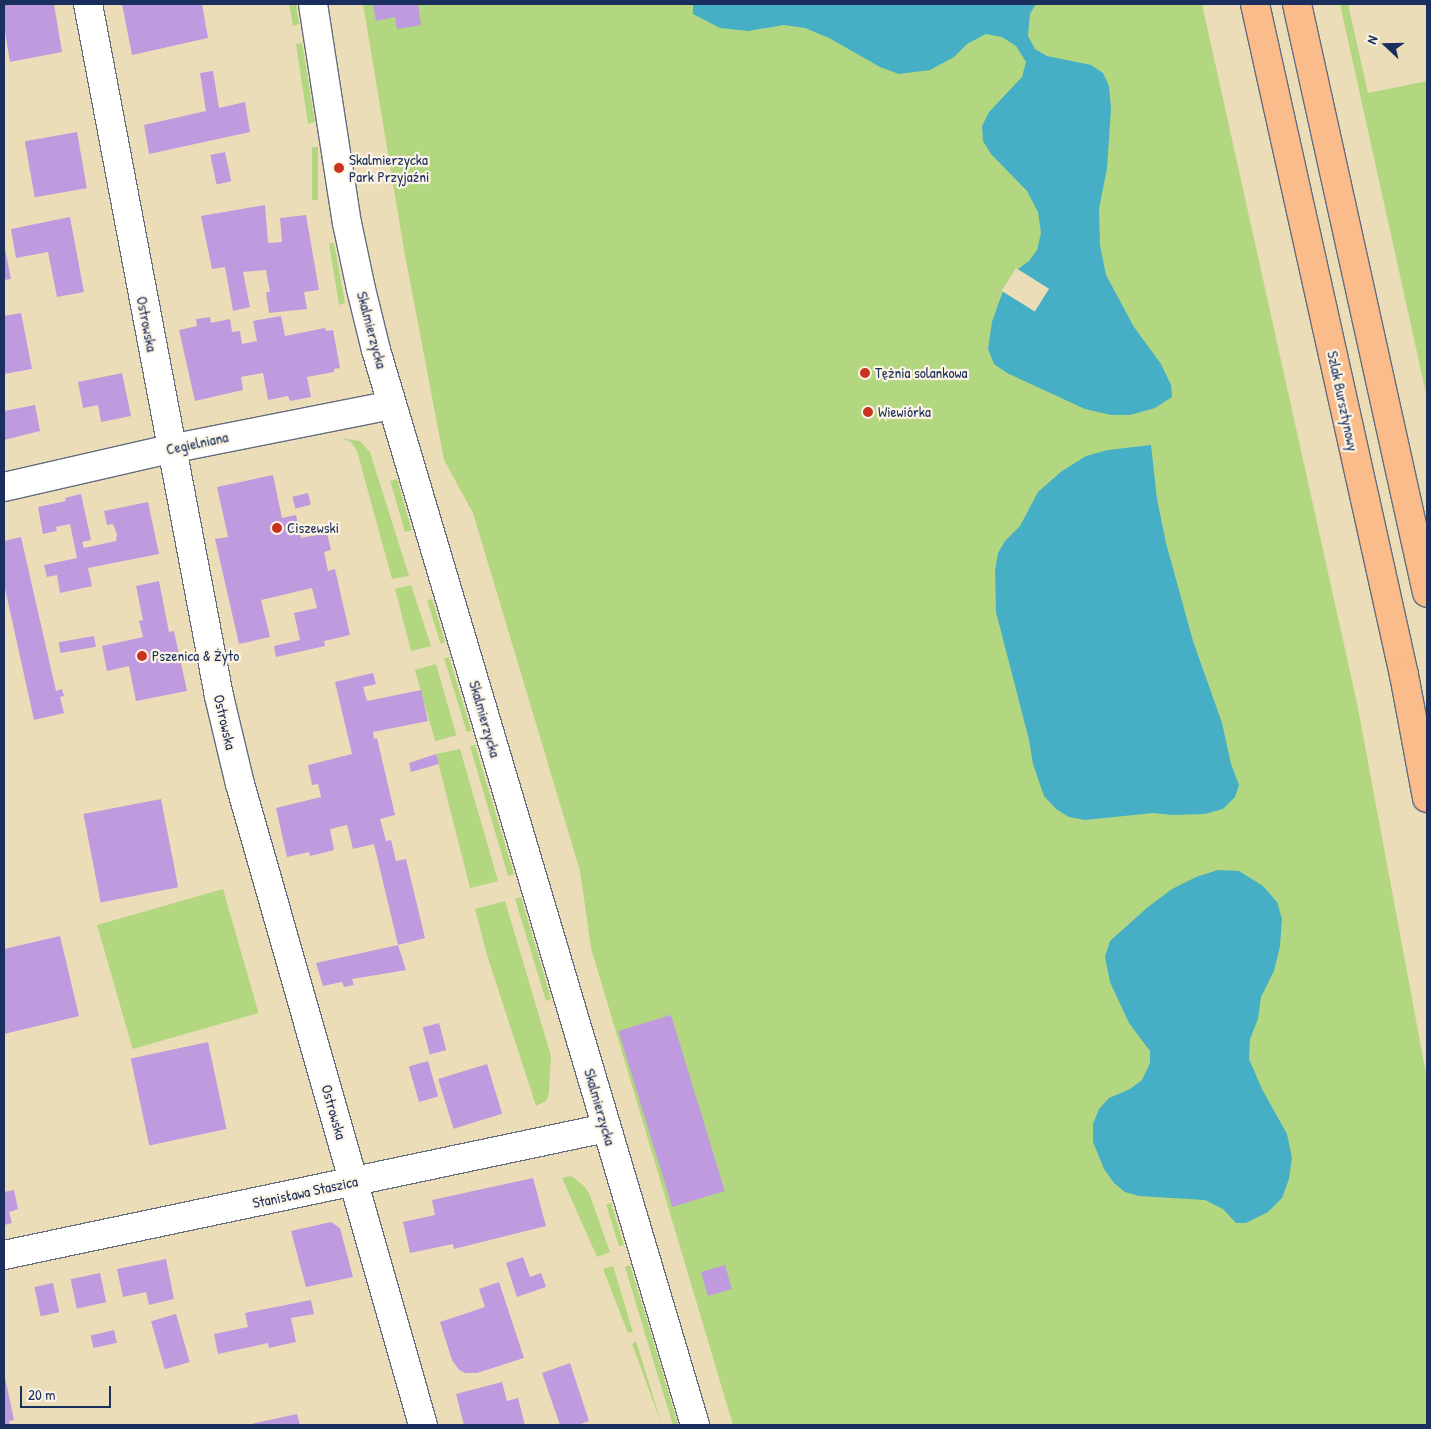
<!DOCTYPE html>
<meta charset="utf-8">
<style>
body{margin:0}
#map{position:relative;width:1431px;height:1429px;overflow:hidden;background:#ecddb9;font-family:"Patrick Hand",sans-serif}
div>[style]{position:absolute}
.green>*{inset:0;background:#b2d780;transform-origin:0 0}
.water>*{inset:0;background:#46afc5}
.pier>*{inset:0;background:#ecddb9;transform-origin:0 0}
.building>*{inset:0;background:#c09ade;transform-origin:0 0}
.roads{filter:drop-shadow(1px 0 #646c7e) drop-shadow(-1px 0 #646c7e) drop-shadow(0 1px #646c7e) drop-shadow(0 -1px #646c7e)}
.minor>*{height:28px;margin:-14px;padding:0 14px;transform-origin:14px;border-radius:14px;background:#fff}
.major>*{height:28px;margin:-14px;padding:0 14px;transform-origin:14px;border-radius:14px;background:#f9bc8a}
.dots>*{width:14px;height:14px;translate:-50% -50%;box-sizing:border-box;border:2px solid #fcf5e5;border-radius:50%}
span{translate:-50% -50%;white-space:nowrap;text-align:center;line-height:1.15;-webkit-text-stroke:4.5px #fcf5e5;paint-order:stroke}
.poi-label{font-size:15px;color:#1b2f5e}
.left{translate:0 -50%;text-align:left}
.street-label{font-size:15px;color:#1b2f5e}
.frame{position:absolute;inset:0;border:5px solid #1b2f5e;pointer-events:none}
.north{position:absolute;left:1361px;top:20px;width:50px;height:50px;-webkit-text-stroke:4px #fcf5e5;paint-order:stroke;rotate:291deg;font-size:14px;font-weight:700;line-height:20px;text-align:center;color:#1b2f5e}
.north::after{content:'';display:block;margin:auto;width:18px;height:22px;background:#1b2f5e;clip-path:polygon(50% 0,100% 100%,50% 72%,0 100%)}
.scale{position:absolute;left:20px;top:1386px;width:91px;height:22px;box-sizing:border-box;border:2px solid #1b2f5e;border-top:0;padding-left:6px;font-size:15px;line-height:18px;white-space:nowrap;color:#1b2f5e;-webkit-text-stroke:4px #fcf5e5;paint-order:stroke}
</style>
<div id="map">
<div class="green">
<div style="clip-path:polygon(289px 4px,296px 4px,299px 24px,293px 26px)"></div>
<div style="clip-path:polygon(363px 4px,1202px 4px,1357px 703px,1427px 1079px,1427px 1425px,733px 1425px,591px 948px,580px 871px,473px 513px,444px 460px,404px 250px)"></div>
<div style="clip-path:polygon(1340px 4px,1348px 4px,1368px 93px,1427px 81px,1427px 398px)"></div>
<div style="clip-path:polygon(302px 43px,315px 122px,308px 124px,296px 44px)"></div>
<div style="left:312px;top:147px;width:6px;height:53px"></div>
<div style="clip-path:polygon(329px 243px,334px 243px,345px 303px,339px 305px)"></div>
<div style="clip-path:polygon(341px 438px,360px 441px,370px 452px,409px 576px,392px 579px,357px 451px,351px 442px)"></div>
<div style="left:397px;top:479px;width:53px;height:7px;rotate:74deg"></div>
<div style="clip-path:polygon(411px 585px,431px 646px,411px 651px,395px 589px)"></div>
<div style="left:432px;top:599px;width:45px;height:5px;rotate:73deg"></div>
<div style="left:449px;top:657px;width:77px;height:5px;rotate:73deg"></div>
<div style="left:436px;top:664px;width:74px;height:22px;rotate:74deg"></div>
<div style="clip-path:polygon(475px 745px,514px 874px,508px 876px,470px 746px)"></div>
<div style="clip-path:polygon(460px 749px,498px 881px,470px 888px,436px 754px)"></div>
<div style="left:223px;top:889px;width:129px;height:131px;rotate:74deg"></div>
<div style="clip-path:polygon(521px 897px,551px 999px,546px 1001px,515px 899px)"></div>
<div style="clip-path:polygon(505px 901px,551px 1056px,549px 1093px,546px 1101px,536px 1106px,487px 955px,475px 909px)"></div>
<div style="clip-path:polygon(571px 1176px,583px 1185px,589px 1193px,610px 1252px,597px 1257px,562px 1178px)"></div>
<div style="left:611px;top:1203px;width:44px;height:5px;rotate:73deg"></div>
<div style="clip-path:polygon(630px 1265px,653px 1340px,678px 1425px,673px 1425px,646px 1337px,625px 1267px)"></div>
<div style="clip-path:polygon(613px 1266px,633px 1332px,628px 1333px,603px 1269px)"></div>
<div style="clip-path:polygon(636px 1341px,662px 1425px,632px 1344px)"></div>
</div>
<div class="water">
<div style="clip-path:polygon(693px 4px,1036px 4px,1030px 14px,1028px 36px,1035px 49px,1047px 56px,1091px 65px,1103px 73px,1109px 86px,1111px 109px,1107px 168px,1099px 209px,1100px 245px,1106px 275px,1134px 327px,1161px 364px,1171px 385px,1172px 397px,1155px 408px,1130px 415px,1111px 415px,1085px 409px,1007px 373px,994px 364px,988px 349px,992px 322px,1004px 288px,1018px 269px,1029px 261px,1037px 250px,1041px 233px,1038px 212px,1027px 191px,991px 154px,983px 141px,982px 126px,989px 112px,1022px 77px,1026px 62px,1016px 46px,1002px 37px,986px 34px,967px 44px,954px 57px,930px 70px,899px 74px,880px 67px,829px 38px,805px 28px,784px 25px,748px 31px,720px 28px,693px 14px)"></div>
<div style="clip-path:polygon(1151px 445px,1157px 499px,1166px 543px,1193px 641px,1222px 723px,1231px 764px,1239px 785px,1235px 797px,1223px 809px,1205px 814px,1172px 815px,1153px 813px,1085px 820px,1069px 817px,1056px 809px,1044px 796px,1033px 764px,1029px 740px,996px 612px,995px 571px,998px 553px,1005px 541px,1020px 526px,1038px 492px,1062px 471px,1086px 456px,1108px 450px)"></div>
<div style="clip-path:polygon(1218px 870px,1239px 871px,1263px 886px,1277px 902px,1282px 919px,1280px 946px,1274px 971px,1261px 997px,1258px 1019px,1250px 1039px,1249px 1059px,1262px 1089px,1287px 1134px,1292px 1158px,1289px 1179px,1282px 1198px,1268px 1212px,1246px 1223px,1236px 1223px,1223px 1209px,1205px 1200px,1139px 1196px,1125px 1192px,1114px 1183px,1104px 1169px,1093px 1142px,1093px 1124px,1099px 1109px,1109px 1098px,1130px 1089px,1142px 1080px,1150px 1063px,1150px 1051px,1129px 1023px,1110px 982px,1105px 957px,1110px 941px,1148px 907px,1172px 889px,1196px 877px)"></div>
</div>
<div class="pier">
<div style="left:1016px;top:268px;width:39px;height:27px;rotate:32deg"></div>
</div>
<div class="building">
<div style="clip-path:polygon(4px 4px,54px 4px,62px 52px,10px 62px,4px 26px)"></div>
<div style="clip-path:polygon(122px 4px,202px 4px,208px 38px,132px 55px)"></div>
<div style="clip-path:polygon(373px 4px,418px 4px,421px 25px,397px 29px,395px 17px,376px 21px)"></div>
<div style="clip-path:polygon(213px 71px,219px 108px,245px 102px,250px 132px,149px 154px,144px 125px,206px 111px,200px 73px)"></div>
<div style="left:77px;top:132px;width:57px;height:53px;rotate:80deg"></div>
<div style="left:225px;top:152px;width:30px;height:15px;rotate:78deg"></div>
<div style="clip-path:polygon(265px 205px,268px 243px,282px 242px,280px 218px,306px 215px,319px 290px,304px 292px,307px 309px,269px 313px,266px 292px,270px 292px,266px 270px,243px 272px,250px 307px,233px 311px,225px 267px,212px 269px,201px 216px)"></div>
<div style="clip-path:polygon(70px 217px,84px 292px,57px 297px,48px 252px,16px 258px,11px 229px)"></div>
<div style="clip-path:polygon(4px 244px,11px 279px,4px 280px)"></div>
<div style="clip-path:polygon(21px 313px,32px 369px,4px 374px,4px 316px)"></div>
<div style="clip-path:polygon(281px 316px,285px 336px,325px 328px,326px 331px,333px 330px,340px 368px,334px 369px,334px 372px,307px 377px,311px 397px,290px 401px,288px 396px,268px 400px,263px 373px,241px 377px,243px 390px,195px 401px,179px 330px,197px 326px,196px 319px,210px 317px,211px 323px,230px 319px,232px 332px,240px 331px,242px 344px,257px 341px,253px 321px)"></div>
<div style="clip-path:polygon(122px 373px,131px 416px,101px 422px,98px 405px,83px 408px,78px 382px)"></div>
<div style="clip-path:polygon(35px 405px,40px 431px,4px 440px,4px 411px)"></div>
<div style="clip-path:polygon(273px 475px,282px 518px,296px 515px,301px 538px,327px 533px,331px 550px,324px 552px,328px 571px,335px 569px,350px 635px,324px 641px,325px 646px,276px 657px,274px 646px,300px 640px,294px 613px,317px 608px,312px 588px,261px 600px,270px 637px,239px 644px,215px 539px,228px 537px,217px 487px)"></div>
<div style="left:308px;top:493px;width:12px;height:16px;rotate:76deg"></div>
<div style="clip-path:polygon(81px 494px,91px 540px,82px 542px,84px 548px,116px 541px,117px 534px,113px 524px,107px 525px,104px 511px,148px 502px,159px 554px,88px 568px,92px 586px,60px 593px,57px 575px,47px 577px,44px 565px,77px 558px,70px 524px,56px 527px,57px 531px,43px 534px,38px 507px,66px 501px,65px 498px)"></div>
<div style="clip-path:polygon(21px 537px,56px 691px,62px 689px,64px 696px,60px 697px,64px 713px,34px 720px,4px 584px,4px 541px)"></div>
<div style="clip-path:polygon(159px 581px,169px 632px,174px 631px,187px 691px,136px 701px,129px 666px,107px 671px,102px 646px,143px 637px,139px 621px,143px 620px,136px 586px)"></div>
<div style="left:94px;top:636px;width:11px;height:36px;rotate:80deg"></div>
<div style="clip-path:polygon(373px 673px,376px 684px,363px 687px,367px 701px,421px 690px,428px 721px,373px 732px,374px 739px,377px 738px,395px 815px,380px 819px,386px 841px,391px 840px,396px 861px,406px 859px,425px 938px,398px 945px,374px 844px,353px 849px,347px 825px,330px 829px,334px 850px,310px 856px,309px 852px,287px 857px,276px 808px,321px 797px,318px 784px,312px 785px,308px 765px,352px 754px,335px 682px)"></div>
<div style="clip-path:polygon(436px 754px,439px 764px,411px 772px,409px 763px)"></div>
<div style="left:161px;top:799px;width:90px;height:79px;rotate:79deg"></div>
<div style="clip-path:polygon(60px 936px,79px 1016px,4px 1034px,4px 949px)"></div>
<div style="clip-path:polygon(398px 945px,406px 970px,352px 979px,354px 985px,344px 987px,342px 982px,323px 986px,316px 963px)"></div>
<div style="left:671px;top:1015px;width:184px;height:55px;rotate:73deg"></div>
<div style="left:439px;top:1023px;width:28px;height:17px;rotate:75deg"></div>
<div style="left:208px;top:1042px;width:89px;height:79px;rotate:78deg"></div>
<div style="left:428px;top:1061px;width:37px;height:20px;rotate:74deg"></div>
<div style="left:487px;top:1064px;width:52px;height:51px;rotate:73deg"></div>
<div style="clip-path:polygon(533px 1178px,546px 1226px,454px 1249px,453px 1244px,410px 1253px,403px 1222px,435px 1215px,432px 1200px)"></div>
<div style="clip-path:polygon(14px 1190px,18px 1209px,9px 1212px,12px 1223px,4px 1225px,4px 1192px)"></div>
<div style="clip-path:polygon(331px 1222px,340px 1228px,353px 1277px,306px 1287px,291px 1231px)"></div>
<div style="clip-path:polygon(523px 1257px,530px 1277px,541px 1273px,546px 1287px,517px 1297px,506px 1263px)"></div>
<div style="clip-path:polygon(166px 1259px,174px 1299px,149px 1305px,146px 1292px,123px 1297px,117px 1269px)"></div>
<div style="left:725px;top:1265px;width:25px;height:25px;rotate:74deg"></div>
<div style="left:100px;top:1273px;width:30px;height:30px;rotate:78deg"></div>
<div style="clip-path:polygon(499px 1282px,524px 1358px,477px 1373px,465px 1373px,459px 1370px,452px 1360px,440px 1322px,485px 1307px,479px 1289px)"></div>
<div style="left:53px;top:1283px;width:30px;height:19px;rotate:78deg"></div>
<div style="clip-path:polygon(311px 1300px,314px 1314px,291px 1318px,296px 1342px,269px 1348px,268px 1343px,218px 1354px,214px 1334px,248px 1327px,245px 1313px)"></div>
<div style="left:176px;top:1314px;width:50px;height:26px;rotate:74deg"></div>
<div style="left:114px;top:1330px;width:13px;height:24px;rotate:77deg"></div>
<div style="clip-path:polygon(570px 1363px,589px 1421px,578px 1425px,560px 1425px,542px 1373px)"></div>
<div style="clip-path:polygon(4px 1373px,14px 1420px,9px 1421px,10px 1425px,4px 1425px)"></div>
<div style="clip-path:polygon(502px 1382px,507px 1401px,518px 1398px,525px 1425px,464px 1425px,456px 1394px)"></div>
<div style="clip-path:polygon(297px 1414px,300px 1425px,251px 1425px,251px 1424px)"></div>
</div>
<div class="roads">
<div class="minor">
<div style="left:88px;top:4px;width:704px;rotate:79.28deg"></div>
<div style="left:219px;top:696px;width:90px;rotate:76.6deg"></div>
<div style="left:240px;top:784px;width:667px;rotate:74.07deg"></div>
<div style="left:313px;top:4px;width:222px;rotate:81.2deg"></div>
<div style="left:347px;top:223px;width:67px;rotate:78deg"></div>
<div style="left:361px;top:289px;width:63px;rotate:76.2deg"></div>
<div style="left:376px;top:350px;width:1121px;rotate:73.47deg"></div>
<div style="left:4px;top:487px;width:170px;rotate:-12.9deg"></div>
<div style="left:170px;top:449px;width:226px;rotate:-11.2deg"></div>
<div style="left:4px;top:1255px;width:615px;rotate:-11.91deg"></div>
</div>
<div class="major">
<div style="left:1255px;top:4px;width:687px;rotate:77.48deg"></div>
<div style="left:1404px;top:675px;width:125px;rotate:79.4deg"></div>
<div style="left:1297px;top:4px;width:603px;rotate:77.55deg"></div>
</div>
</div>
<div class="dots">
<div style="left:339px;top:168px;background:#c8321e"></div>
<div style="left:865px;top:373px;background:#c8321e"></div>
<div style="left:868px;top:412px;background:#c8321e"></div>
<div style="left:277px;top:528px;background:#c8321e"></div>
<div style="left:142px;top:656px;background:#c8321e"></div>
</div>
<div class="poi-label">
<span class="left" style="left:349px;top:168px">Skalmierzycka<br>Park Przyjaźni</span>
<span class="left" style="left:875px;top:373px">Tężnia solankowa</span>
<span class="left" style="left:878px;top:412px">Wiewiórka</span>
<span class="left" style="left:287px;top:528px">Ciszewski</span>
<span class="left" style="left:152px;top:656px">Pszenica &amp; Żyto</span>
</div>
<div class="street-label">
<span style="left:147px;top:324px;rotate:79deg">Ostrowska</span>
<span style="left:372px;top:330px;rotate:75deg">Skalmierzycka</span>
<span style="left:1343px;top:401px;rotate:78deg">Szlak Bursztynowy</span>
<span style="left:197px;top:443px;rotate:-12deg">Cegielniana</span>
<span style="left:485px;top:719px;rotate:74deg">Skalmierzycka</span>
<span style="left:225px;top:722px;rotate:77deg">Ostrowska</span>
<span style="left:600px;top:1107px;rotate:74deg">Skalmierzycka</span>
<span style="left:334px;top:1112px;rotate:74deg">Ostrowska</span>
<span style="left:305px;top:1192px;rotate:-12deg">Stanisława Staszica</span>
</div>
<div class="frame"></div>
<div class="north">N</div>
<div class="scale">20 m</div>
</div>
